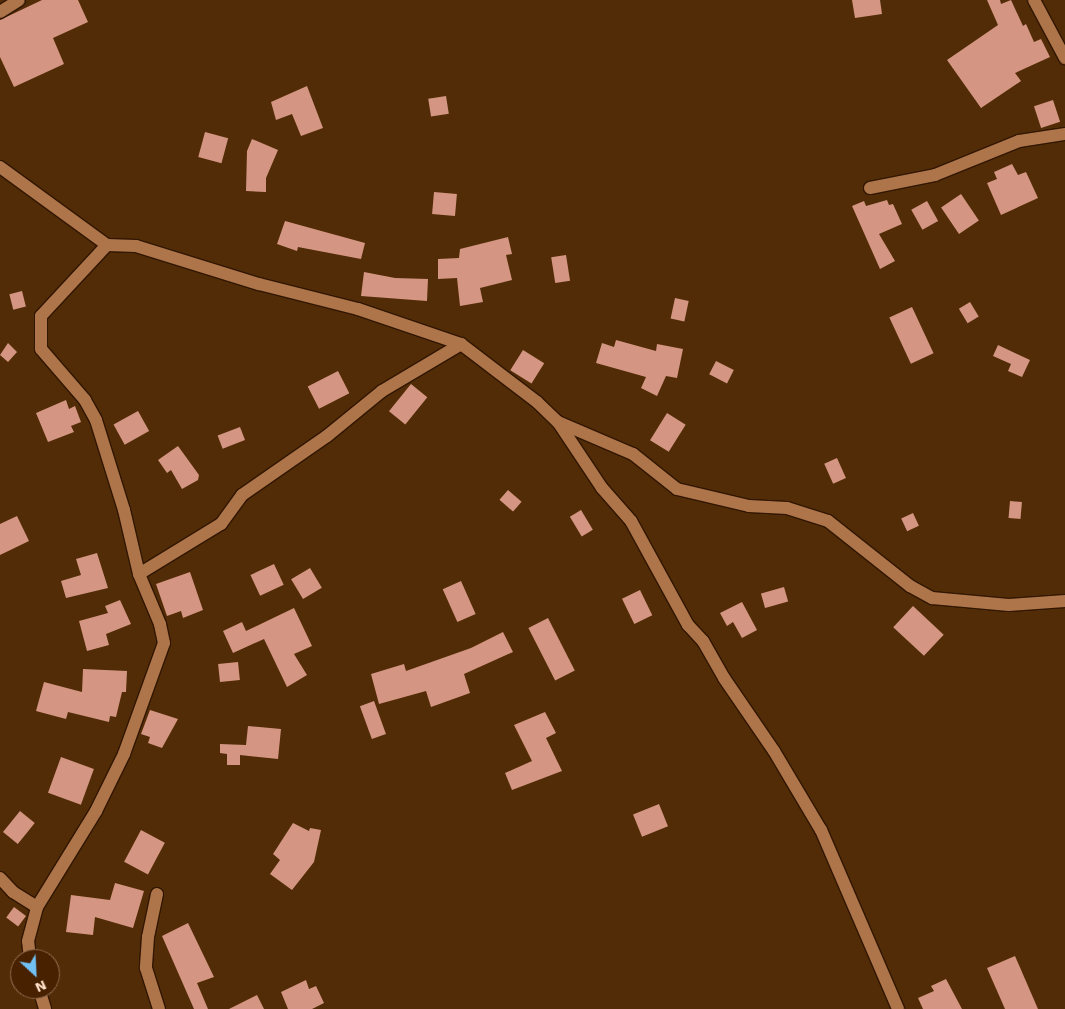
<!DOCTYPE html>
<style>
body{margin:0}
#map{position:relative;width:1065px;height:1009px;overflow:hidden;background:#522c07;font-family:"Work Sans",sans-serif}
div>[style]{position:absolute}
.building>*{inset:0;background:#d49682;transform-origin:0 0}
.roads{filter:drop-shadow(1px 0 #311600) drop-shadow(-1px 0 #311600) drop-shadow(0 1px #311600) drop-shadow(0 -1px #311600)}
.street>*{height:12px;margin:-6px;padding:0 6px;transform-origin:6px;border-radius:6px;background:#ad7549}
span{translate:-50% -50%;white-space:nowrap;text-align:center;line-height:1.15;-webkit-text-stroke:5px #472100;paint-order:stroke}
.north{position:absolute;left:10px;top:949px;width:50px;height:50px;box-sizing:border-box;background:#472100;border:1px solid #916d50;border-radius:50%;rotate:155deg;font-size:14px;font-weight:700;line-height:20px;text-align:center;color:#ffe0c9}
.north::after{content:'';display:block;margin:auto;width:18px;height:22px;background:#71c1f5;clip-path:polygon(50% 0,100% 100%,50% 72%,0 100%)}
</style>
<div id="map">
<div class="building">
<div style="clip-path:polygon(42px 0,78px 0,88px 22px,53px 38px,64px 64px,14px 87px,0 57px,0 20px)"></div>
<div style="clip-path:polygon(852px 0,880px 0,882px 14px,855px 18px)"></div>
<div style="clip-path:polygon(987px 0,1000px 0,1001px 4px,1011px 0,1023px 26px,1026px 24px,1034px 42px,1041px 39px,1050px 57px,1015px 73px,1021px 81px,981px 108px,947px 60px,998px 25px)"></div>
<div style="clip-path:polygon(307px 86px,323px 128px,301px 136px,292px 114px,276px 120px,271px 102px)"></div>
<div style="left:446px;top:96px;width:18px;height:18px;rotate:81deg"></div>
<div style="left:1053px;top:100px;width:23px;height:20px;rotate:72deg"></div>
<div style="left:205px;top:132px;width:24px;height:26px;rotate:15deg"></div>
<div style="clip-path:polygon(252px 139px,278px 150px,266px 178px,266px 192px,246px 191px,247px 151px)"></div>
<div style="clip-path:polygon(1012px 164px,1018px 175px,1026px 172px,1038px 198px,1001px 215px,987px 183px,997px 179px,994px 172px)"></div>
<div style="left:434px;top:192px;width:23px;height:22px;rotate:5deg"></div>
<div style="left:961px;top:194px;width:32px;height:24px;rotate:56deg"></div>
<div style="clip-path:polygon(887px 200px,889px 205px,893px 204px,902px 224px,879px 234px,895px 261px,880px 269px,852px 206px,864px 201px,866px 206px)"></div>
<div style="left:927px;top:201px;width:23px;height:18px;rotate:61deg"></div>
<div style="clip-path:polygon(285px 221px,365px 243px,361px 259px,298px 247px,297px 251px,277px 244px)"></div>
<div style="clip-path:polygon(508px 237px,512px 254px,506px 255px,512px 280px,480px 288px,483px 302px,460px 306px,457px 278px,438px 279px,438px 259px,459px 258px,460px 249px)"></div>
<div style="left:566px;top:255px;width:26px;height:15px;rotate:81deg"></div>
<div style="clip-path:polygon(364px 272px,395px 278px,428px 279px,427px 301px,361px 296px)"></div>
<div style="left:22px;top:291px;width:16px;height:13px;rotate:76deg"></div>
<div style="left:675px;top:298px;width:14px;height:21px;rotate:12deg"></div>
<div style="left:970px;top:302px;width:17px;height:13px;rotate:59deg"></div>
<div style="left:912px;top:307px;width:51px;height:25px;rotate:65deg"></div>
<div style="clip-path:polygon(616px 340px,656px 351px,657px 344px,683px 349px,677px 378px,666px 376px,657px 396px,641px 388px,646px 377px,596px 363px,602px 343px,614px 347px)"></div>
<div style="clip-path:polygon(8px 343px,17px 352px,8px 362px,0 355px)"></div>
<div style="clip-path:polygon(998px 345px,1030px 360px,1022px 377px,1008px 371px,1011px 364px,993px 356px)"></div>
<div style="left:523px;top:350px;width:25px;height:24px;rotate:32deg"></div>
<div style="left:716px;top:361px;width:20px;height:15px;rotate:27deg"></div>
<div style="left:338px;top:371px;width:25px;height:34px;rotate:63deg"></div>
<div style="left:411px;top:384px;width:21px;height:35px;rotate:39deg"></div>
<div style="clip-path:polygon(66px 400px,69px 409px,75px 406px,81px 422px,71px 426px,74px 432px,48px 442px,36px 413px)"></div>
<div style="left:138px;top:411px;width:23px;height:28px;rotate:61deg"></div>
<div style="left:667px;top:413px;width:22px;height:32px;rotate:32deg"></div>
<div style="left:240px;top:427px;width:14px;height:24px;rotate:69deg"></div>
<div style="clip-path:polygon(178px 446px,199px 475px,198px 480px,182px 489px,171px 470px,167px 473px,158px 460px)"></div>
<div style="left:837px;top:458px;width:22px;height:14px;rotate:66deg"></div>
<div style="left:508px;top:490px;width:18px;height:13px;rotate:41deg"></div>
<div style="left:1010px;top:501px;width:12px;height:17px;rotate:5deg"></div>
<div style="left:581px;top:510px;width:23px;height:13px;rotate:59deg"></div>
<div style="left:913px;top:513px;width:14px;height:13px;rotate:65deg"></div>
<div style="clip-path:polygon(17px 516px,29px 541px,0 555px,0 524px)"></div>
<div style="clip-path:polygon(97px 553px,108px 588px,66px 598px,61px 581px,81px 575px,76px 559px)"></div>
<div style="left:274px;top:564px;width:23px;height:26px;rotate:65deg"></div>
<div style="left:310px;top:568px;width:23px;height:22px;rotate:59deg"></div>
<div style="clip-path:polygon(190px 572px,203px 610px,183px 618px,181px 611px,167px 616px,156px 584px)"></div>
<div style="left:461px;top:581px;width:36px;height:20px;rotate:66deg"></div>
<div style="left:784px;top:587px;width:15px;height:24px;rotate:74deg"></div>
<div style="left:640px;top:590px;width:28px;height:20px;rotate:64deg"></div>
<div style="clip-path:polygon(120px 600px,131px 624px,106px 634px,109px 645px,87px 651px,79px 621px,108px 613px,105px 606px)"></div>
<div style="clip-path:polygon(742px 602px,757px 630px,742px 638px,733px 622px,727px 626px,720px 613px)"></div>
<div style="left:913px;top:606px;width:42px;height:29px;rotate:43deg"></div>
<div style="clip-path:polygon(294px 608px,312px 646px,294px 654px,307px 675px,287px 687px,264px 639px,233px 653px,223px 631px,242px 622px,246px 631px)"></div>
<div style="left:548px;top:618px;width:59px;height:22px;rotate:63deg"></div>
<div style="clip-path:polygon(503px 632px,513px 652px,464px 674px,470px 693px,431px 707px,426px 691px,379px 704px,371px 674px,404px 664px,406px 671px,471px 648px)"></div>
<div style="left:238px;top:662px;width:18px;height:20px;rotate:84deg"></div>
<div style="clip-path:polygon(83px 669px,127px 671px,126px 692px,122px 692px,116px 717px,110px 716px,109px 722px,68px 712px,66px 719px,36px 711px,44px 682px,82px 692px)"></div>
<div style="left:374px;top:701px;width:35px;height:15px;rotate:70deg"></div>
<div style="clip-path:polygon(150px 710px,178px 719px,162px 748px,148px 743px,150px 737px,141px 734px)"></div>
<div style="clip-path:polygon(545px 712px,556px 733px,546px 738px,562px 771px,512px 790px,505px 773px,532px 761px,514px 725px)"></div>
<div style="clip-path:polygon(248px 726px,281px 729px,278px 759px,240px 755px,240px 765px,227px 765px,227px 754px,220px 753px,220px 744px,246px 745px)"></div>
<div style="left:61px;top:757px;width:35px;height:38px;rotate:20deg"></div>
<div style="left:659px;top:804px;width:24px;height:28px;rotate:68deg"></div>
<div style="left:20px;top:811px;width:19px;height:27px;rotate:39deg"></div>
<div style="clip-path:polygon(293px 823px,309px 831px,310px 828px,321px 830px,314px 862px,292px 890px,270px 874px,280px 860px,273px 854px)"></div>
<div style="left:141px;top:830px;width:27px;height:36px;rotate:28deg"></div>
<div style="clip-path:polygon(115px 883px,144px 891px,133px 928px,95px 917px,93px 935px,66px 932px,71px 895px,110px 900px)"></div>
<div style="left:14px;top:907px;width:15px;height:13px;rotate:37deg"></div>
<div style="clip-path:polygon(188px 923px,214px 977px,197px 983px,208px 1009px,194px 1009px,162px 936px)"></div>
<div style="clip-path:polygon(1015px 956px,1038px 1009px,1005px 1009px,987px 968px)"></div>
<div style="clip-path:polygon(946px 979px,962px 1009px,923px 1009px,918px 998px,934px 991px,931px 986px)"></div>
<div style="clip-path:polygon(306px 980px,309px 989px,316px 986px,324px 1003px,312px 1009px,288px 1009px,281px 992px)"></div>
<div style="clip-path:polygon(257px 995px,264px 1009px,229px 1009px)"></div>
</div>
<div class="roads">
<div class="street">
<div style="left:1034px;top:0;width:66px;rotate:61.9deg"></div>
<div style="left:0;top:12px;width:22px;rotate:-32deg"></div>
<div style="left:0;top:167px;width:132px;rotate:36.1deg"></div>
<div style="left:107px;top:245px;width:29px;rotate:2deg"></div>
<div style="left:136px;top:246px;width:129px;rotate:17.2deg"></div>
<div style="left:259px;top:284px;width:102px;rotate:14.2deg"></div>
<div style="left:358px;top:309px;width:109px;rotate:18.8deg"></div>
<div style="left:461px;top:344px;width:96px;rotate:37.3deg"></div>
<div style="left:537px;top:402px;width:29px;rotate:44deg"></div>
<div style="left:558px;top:422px;width:79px;rotate:56.3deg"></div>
<div style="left:602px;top:488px;width:44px;rotate:48.7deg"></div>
<div style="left:631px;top:521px;width:119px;rotate:61.3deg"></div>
<div style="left:688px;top:625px;width:22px;rotate:47deg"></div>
<div style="left:703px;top:641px;width:43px;rotate:60.4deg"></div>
<div style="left:724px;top:678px;width:88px;rotate:55.6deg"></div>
<div style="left:774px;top:751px;width:92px;rotate:59.3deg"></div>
<div style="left:821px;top:830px;width:195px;rotate:66.7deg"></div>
<div style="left:870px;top:188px;width:66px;rotate:-11.3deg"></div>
<div style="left:935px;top:175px;width:91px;rotate:-22deg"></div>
<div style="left:1019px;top:141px;width:47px;rotate:-8.7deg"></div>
<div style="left:558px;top:422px;width:82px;rotate:23.1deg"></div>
<div style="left:633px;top:454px;width:56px;rotate:38.5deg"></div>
<div style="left:677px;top:489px;width:74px;rotate:13.3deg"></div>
<div style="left:749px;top:506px;width:38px;rotate:3deg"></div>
<div style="left:787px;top:508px;width:43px;rotate:17.6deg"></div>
<div style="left:828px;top:521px;width:105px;rotate:38.4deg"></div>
<div style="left:910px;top:586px;width:25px;rotate:29deg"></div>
<div style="left:932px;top:598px;width:77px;rotate:5.2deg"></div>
<div style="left:1009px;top:605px;width:56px;rotate:-4.1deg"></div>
<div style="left:139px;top:574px;width:96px;rotate:-31.4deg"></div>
<div style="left:221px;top:524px;width:36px;rotate:-54deg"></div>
<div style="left:242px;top:495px;width:103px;rotate:-34.8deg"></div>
<div style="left:327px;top:436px;width:71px;rotate:-39.3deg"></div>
<div style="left:382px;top:391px;width:92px;rotate:-30.7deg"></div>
<div style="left:0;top:878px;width:19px;rotate:47deg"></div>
<div style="left:13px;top:892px;width:28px;rotate:32deg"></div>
<div style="left:157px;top:894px;width:44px;rotate:101.8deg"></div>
<div style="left:148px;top:937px;width:31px;rotate:94deg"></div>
<div style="left:146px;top:968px;width:43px;rotate:72.4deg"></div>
<div style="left:30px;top:959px;width:18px;rotate:-96deg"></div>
<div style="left:28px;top:941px;width:35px;rotate:-75deg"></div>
<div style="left:37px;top:907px;width:113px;rotate:-58.4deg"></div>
<div style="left:96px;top:811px;width:64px;rotate:-63.8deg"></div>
<div style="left:124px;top:754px;width:118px;rotate:-70.2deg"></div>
<div style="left:164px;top:643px;width:19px;rotate:-102deg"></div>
<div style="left:160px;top:624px;width:54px;rotate:-112.8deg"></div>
<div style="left:139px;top:574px;width:66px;rotate:-103.2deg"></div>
<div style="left:124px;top:510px;width:94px;rotate:-107.3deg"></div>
<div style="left:96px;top:420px;width:23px;rotate:-119deg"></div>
<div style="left:85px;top:400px;width:67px;rotate:-130.8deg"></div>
<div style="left:41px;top:349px;width:33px;rotate:-90deg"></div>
<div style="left:41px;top:316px;width:97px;rotate:-47.1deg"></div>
<div style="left:39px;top:989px;width:21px;rotate:73deg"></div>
</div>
</div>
<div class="north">N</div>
</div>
